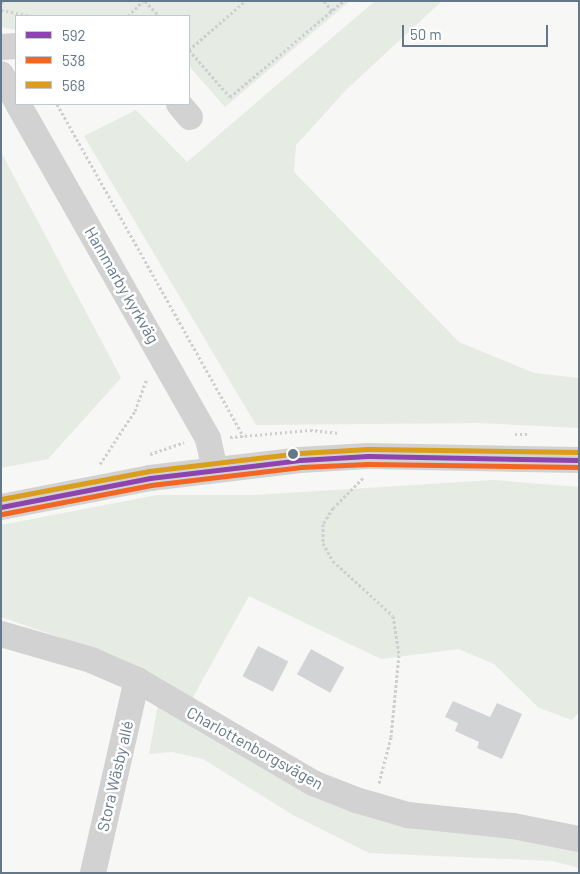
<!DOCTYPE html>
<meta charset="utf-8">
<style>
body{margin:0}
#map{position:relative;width:580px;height:874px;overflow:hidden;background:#f7f7f6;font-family:Barlow,sans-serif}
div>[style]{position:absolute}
.green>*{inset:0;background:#e6ebe4}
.building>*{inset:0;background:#d2d3d4;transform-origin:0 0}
.path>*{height:3px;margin-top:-1.5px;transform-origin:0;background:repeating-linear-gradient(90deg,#cdcfd0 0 2.5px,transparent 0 5px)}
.minor>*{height:26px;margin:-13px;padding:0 13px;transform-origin:13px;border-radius:13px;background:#d2d2d3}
.bus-1>*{height:5px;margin:-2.5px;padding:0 2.5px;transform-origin:2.5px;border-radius:2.5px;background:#8e44ad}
.bus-2>*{height:5px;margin:-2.5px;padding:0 2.5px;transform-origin:2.5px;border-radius:2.5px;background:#f26522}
.bus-3>*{height:5px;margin:-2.5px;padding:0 2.5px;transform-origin:2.5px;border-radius:2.5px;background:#da9d1c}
.dots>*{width:14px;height:14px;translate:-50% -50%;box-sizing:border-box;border:2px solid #fff;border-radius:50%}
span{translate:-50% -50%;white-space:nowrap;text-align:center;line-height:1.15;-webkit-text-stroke:5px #fff;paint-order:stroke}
.street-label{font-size:16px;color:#64788a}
.frame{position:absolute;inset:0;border:2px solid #64788a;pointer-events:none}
.legend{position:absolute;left:15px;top:15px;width:175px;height:90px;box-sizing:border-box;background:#fff;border:1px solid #c1c9d0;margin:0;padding:6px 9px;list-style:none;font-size:15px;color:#64788a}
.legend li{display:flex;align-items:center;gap:10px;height:25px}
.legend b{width:25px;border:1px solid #c1c9d0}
.scale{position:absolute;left:402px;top:25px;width:146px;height:22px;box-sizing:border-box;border:2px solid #64788a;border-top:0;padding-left:6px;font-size:15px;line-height:18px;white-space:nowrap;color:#64788a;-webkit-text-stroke:4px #fff;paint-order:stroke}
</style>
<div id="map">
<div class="green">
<div style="clip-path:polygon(1px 1px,350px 1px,225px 107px,189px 66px,189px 16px,16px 16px,16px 30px,1px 27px)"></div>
<div style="clip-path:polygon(375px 1px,442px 1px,347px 89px,296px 145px,294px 172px,459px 342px,534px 373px,579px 378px,579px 428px,480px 423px,256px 425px,84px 136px,136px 110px,187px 162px)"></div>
<div style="clip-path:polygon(1px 152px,121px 378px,48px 459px,1px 468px)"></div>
<div style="clip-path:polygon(494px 480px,579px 487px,579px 712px,572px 720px,539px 708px,494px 664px,459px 649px,381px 659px,249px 596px,192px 699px,122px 659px,1px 617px,1px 525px,157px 495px,255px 495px)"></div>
<div style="clip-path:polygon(158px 704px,303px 791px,579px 848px,579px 868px,552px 861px,369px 853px,293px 815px,203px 759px,172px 752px,149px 754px)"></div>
</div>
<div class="building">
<div style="left:258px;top:646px;width:34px;height:34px;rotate:27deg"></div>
<div style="left:311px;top:649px;width:38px;height:29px;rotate:29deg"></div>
<div style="clip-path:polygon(453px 701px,490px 717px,497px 703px,522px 714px,502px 759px,477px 748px,479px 742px,455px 731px,458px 723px,445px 717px)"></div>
</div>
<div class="path">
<div style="left:145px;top:1px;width:21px;rotate:47deg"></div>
<div style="left:324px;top:1px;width:13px;rotate:51deg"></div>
<div style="left:1px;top:3px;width:3px;rotate:-45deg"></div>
<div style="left:1px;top:10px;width:32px;rotate:11deg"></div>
<div style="left:128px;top:16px;width:21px;rotate:-45deg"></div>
<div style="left:189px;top:50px;width:62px;rotate:48.9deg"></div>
<div style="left:230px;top:97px;width:148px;rotate:-40.3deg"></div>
<div style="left:189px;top:50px;width:74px;rotate:-41.2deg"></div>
<div style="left:57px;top:104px;width:381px;rotate:60.7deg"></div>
<div style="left:515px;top:434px;width:13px"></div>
<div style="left:230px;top:437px;width:80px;rotate:-5deg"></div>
<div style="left:310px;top:430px;width:29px;rotate:6deg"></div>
<div style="left:150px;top:454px;width:36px;rotate:-19deg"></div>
<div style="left:100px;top:464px;width:64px;rotate:-56.6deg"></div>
<div style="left:135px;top:411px;width:35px;rotate:-70deg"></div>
<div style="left:363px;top:478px;width:42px;rotate:135deg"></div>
<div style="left:333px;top:508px;width:19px;rotate:122deg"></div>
<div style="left:323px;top:524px;width:19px;rotate:90deg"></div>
<div style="left:323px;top:543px;width:21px;rotate:61deg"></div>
<div style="left:333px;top:561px;width:81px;rotate:42.5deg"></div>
<div style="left:393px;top:616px;width:39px;rotate:81deg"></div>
<div style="left:399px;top:655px;width:82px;rotate:95.6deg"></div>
<div style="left:391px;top:737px;width:48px;rotate:104.6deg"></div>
</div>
<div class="minor">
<div style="left:1px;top:47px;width:15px;rotate:-4deg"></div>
<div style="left:1px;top:74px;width:30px;rotate:60deg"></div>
<div style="left:18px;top:104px;width:385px;rotate:60.4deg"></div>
<div style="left:208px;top:439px;width:32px;rotate:77deg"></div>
<div style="left:179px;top:104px;width:17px;rotate:50deg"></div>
<div style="left:1px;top:507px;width:152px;rotate:-11deg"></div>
<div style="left:150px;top:478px;width:151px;rotate:-6.8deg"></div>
<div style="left:300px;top:460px;width:68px;rotate:-3.4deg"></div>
<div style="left:368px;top:456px;width:211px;rotate:1.1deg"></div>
<div style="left:1px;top:634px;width:94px;rotate:16.1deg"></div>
<div style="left:91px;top:660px;width:50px;rotate:23.5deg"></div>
<div style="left:137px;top:680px;width:204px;rotate:30.3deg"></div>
<div style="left:313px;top:783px;width:46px;rotate:21.6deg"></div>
<div style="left:356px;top:800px;width:54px;rotate:16.1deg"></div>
<div style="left:408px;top:815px;width:106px;rotate:6deg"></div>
<div style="left:513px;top:826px;width:67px;rotate:11.1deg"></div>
<div style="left:93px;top:873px;width:198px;rotate:-77.2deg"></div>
</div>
<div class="bus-1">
<div style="left:1px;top:507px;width:152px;rotate:-11deg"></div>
<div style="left:150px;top:478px;width:151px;rotate:-6.8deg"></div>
<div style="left:300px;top:460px;width:68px;rotate:-3.4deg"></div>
<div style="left:368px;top:456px;width:211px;rotate:1.1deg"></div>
</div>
<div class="bus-2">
<div style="left:2px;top:514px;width:152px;rotate:-11deg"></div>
<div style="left:151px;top:485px;width:151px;rotate:-6.8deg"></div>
<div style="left:301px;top:467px;width:67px;rotate:-2.6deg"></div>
<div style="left:368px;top:464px;width:211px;rotate:0.8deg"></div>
</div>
<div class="bus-3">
<div style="left:1px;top:499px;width:151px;rotate:-10.7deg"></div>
<div style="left:149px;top:471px;width:152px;rotate:-6.8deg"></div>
<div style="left:300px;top:453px;width:68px;rotate:-3.4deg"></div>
<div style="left:368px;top:449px;width:211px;rotate:0.8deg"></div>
</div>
<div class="dots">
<div style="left:293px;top:454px;background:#64788a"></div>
</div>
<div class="street-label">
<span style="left:122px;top:285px;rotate:60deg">Hammarby kyrkväg</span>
<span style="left:255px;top:748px;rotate:29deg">Charlottenborgsvägen</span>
<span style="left:115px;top:776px;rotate:-77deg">Stora Wäsby allé</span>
</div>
<div class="frame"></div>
<ul class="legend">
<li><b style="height:6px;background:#8e44ad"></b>592</li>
<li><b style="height:6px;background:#f26522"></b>538</li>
<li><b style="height:6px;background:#da9d1c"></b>568</li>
</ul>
<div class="scale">50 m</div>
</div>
